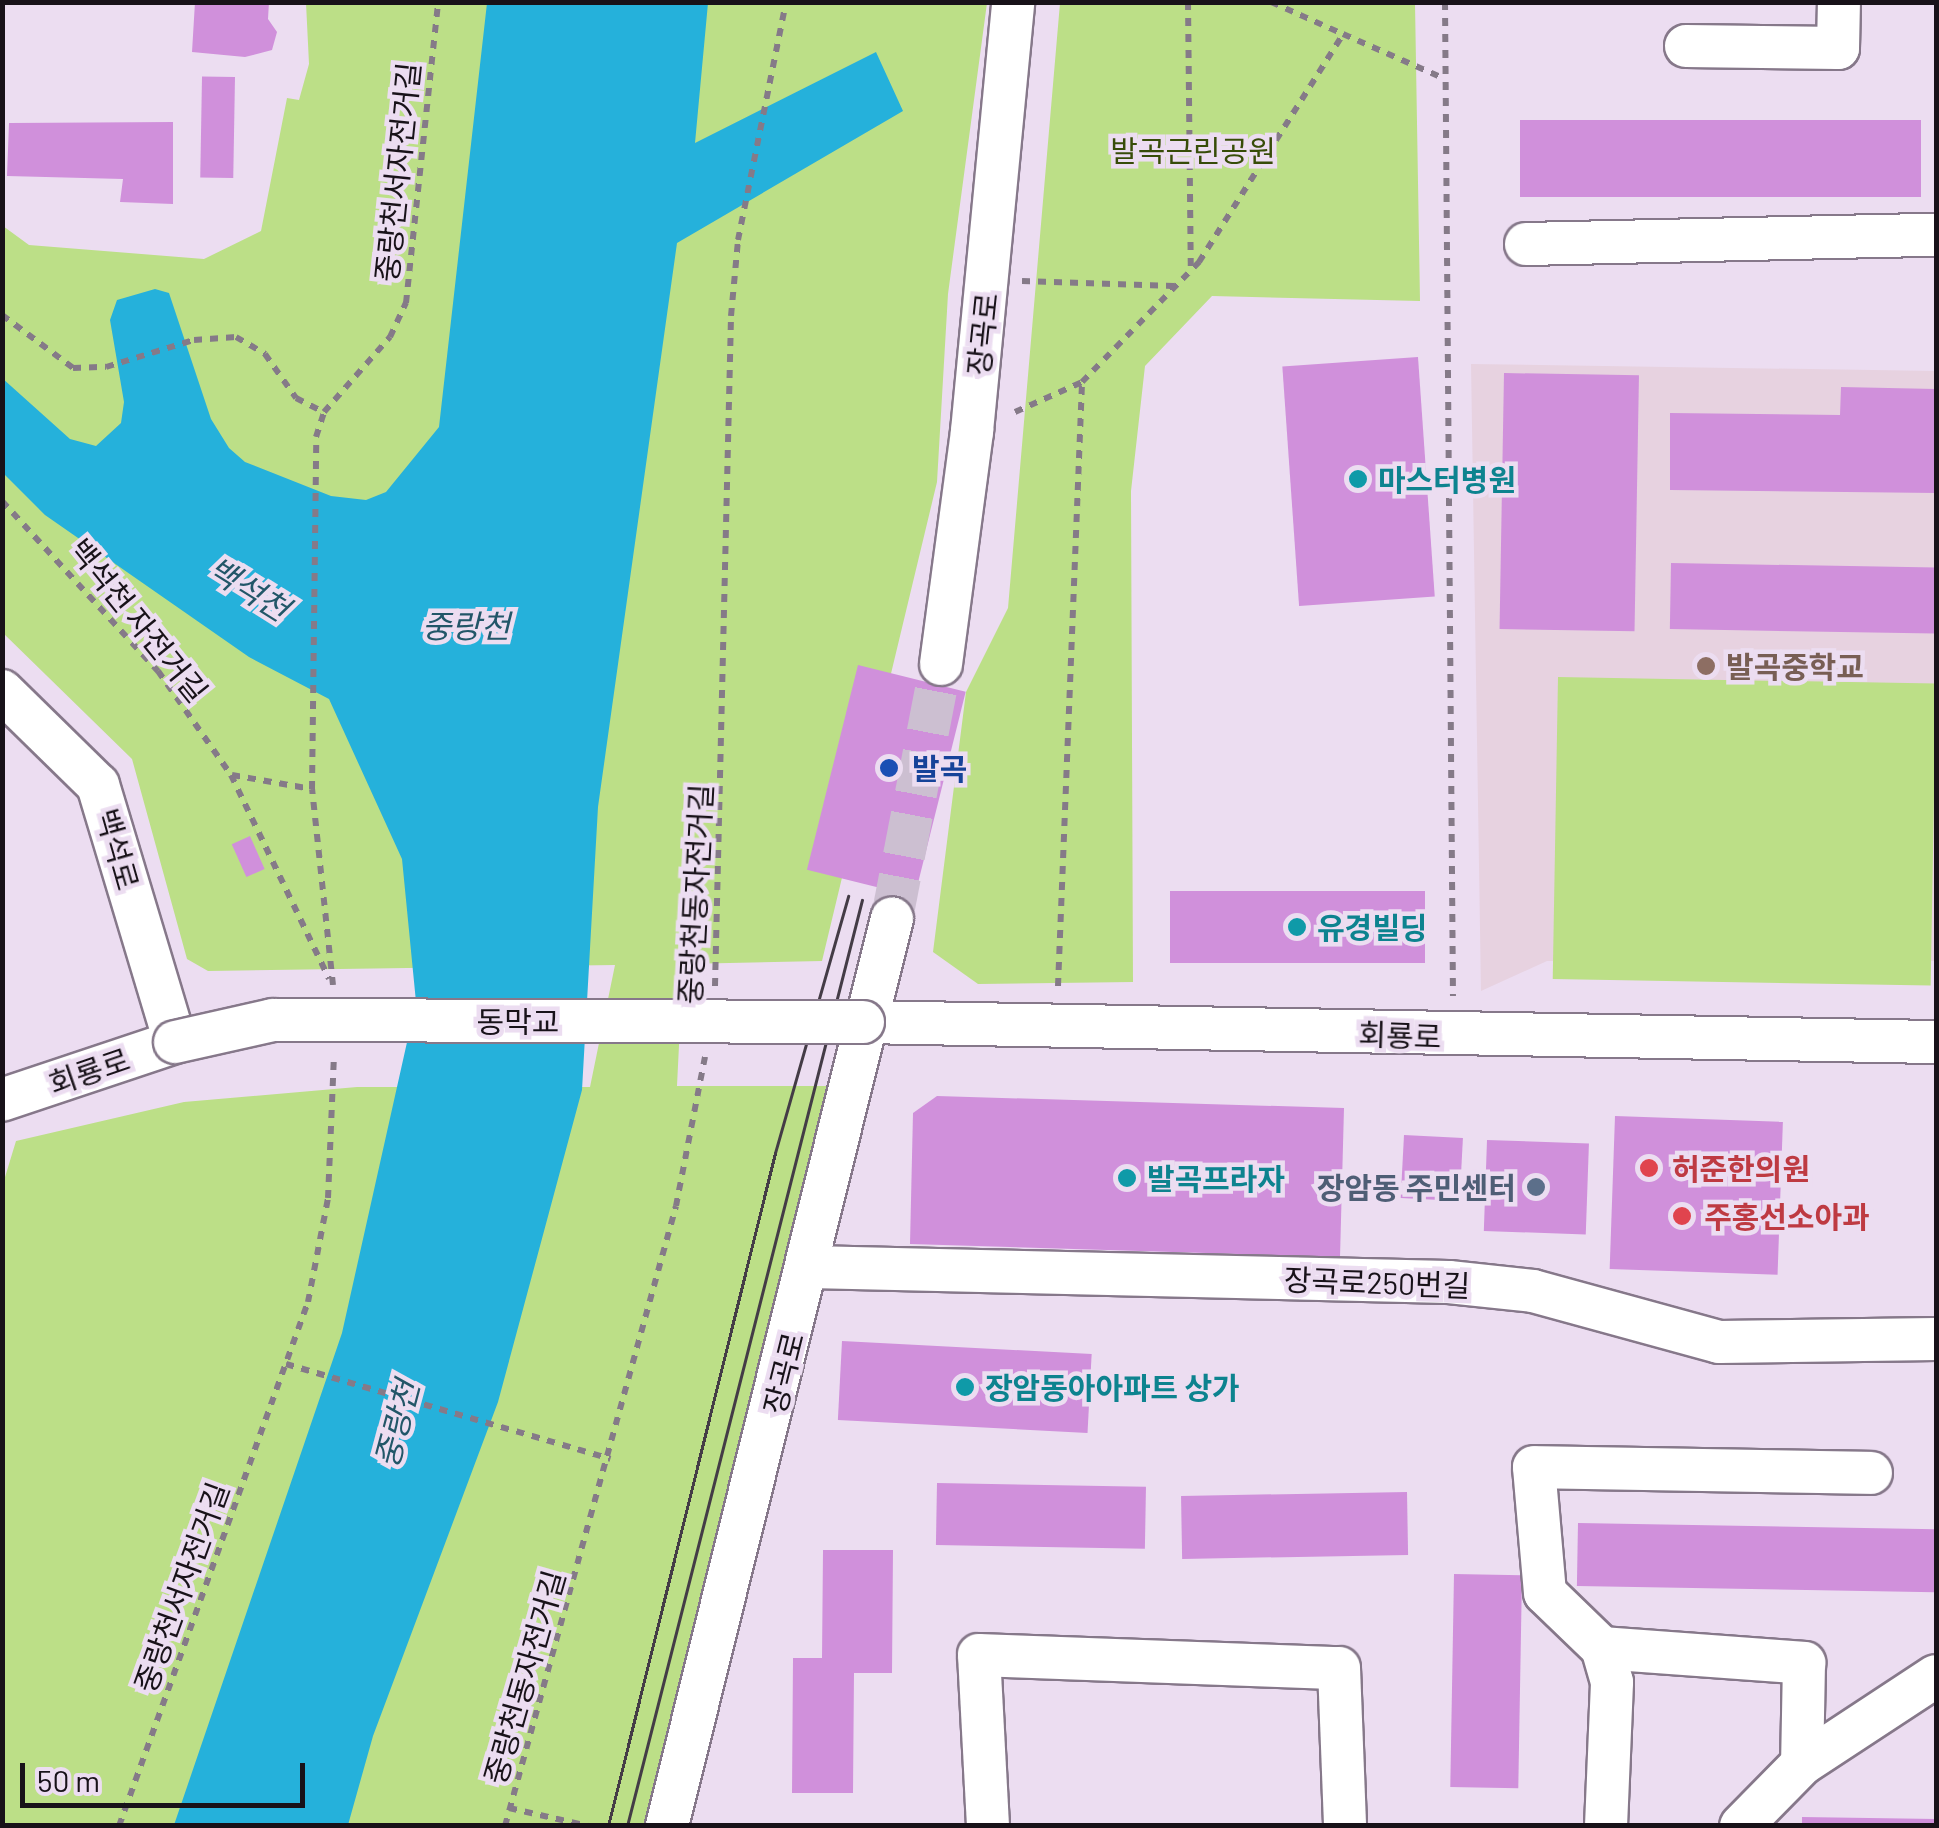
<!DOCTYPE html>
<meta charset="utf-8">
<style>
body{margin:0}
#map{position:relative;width:1939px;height:1828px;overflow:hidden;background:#ecddf1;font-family:Barlow,"Noto Sans KR",sans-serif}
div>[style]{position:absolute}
.education>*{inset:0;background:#e7d2e0}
.green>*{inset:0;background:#bcdf87;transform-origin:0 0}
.water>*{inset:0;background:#25b1db}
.building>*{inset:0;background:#d090db;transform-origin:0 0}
.minor-tunnel>*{height:42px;margin-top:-21px;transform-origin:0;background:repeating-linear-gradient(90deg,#ccbfd1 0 42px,transparent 0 63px)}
.path>*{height:6px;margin-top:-3px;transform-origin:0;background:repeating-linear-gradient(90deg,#857a88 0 8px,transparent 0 16px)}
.roads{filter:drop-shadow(2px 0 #86788a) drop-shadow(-2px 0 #86788a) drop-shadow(0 2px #86788a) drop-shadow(0 -2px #86788a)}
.minor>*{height:42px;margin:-21px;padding:0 21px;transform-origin:21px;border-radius:21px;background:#fff}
.tram>*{height:2.5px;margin:-1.25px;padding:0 1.25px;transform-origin:1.25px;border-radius:1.25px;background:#443c46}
.bridges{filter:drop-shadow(2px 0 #86788a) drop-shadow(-2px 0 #86788a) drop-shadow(0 2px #86788a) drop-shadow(0 -2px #86788a)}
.minor-bridge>*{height:42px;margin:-21px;padding:0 21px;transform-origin:21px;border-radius:21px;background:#fff}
.dots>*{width:28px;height:28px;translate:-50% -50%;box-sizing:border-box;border:5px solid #ecddf1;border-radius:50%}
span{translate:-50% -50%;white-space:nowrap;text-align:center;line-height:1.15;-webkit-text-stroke:9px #ecddf1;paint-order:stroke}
.park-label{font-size:30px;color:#374c08}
.street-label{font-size:30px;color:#181219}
.culture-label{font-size:30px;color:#0d838f;font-weight:700}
.left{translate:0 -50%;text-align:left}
.education-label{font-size:30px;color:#785e54;font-weight:700}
.transit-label{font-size:30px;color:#164399;font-weight:700}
.health-label{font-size:30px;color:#be3a42;font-weight:700}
.service-label{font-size:30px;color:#4e5e75;font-weight:700}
.right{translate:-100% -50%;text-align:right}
.water-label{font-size:32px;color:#225668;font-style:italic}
.frame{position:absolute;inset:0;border:5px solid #181219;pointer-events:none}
.scale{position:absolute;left:20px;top:1763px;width:285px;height:45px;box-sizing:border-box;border:5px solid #181219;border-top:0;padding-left:12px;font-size:30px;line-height:35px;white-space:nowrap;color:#181219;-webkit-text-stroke:8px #ecddf1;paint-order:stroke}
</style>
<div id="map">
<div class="education">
<div style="clip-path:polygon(1471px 364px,1936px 371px,1936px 961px,1547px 961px,1481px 991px)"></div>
</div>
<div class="green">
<div style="clip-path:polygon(306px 3px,987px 3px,948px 294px,937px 482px,822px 961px,683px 964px,677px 1086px,842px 1086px,649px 1825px,3px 1825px,2px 1187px,16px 1141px,184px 1102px,357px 1087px,590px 1087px,615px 965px,208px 971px,187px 959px,132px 759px,3px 633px,3px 226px,29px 245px,204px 259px,261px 231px,287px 98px,299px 100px,309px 64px)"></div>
<div style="clip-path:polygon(1060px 3px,1415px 3px,1420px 301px,1212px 296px,1145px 366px,1131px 491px,1133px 982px,978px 984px,933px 952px,966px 692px,1008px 608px)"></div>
<div style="left:1558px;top:677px;width:378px;height:302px;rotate:1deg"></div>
</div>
<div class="water">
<div style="clip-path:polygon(487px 3px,708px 3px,695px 143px,876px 52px,903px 111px,677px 243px,598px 807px,582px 1090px,498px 1402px,373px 1736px,348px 1825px,174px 1825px,342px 1333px,416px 1002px,402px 859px,329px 699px,249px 657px,45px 515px,3px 473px,2px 378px,70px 439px,96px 446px,121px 423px,124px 402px,110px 320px,117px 300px,155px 289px,169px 293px,211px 419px,229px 448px,245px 462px,331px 496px,366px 500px,386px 492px,439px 427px)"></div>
</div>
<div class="building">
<div style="clip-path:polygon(195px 2px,269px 2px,268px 19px,277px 32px,272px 50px,245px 57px,192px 52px)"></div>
<div style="left:235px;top:77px;width:101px;height:33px;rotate:91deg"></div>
<div style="left:1520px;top:120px;width:401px;height:77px"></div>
<div style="clip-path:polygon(173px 122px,173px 204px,120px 202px,123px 179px,7px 176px,9px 123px)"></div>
<div style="left:1418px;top:357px;width:240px;height:136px;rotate:86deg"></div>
<div style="left:1504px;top:373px;width:135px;height:256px;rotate:1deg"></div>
<div style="clip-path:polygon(1841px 387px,1936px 389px,1936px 493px,1670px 490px,1670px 413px,1840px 415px)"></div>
<div style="left:1671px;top:563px;width:265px;height:66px;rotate:1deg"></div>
<div style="left:858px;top:665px;width:111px;height:211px;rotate:14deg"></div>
<div style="left:250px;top:836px;width:36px;height:20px;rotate:66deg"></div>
<div style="left:1170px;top:891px;width:255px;height:72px"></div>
<div style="clip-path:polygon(937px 1096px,1344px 1108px,1340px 1257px,910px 1244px,913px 1113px)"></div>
<div style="left:1615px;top:1116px;width:168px;height:153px;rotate:2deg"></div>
<div style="left:1404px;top:1135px;width:59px;height:63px;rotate:3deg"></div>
<div style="left:1487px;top:1140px;width:102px;height:91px;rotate:2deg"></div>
<div style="left:842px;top:1341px;width:250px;height:79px;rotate:3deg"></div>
<div style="left:937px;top:1483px;width:209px;height:62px;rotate:1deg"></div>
<div style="left:1407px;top:1492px;width:63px;height:226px;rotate:89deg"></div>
<div style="left:1578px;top:1523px;width:358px;height:63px;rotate:1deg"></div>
<div style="clip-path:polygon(823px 1550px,893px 1550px,892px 1673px,854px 1673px,853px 1793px,792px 1793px,793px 1658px,822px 1658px)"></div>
<div style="left:1454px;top:1574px;width:68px;height:213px;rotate:1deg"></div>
<div style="clip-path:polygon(1802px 1817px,1936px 1819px,1936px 1826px,1802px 1826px)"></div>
</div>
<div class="minor-tunnel">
<div style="left:892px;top:918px;width:259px;rotate:-79.1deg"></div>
</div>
<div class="path">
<div style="left:1188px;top:2px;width:267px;rotate:89.4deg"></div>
<div style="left:1271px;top:2px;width:79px;rotate:24deg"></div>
<div style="left:1445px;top:2px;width:994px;rotate:89.54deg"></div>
<div style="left:1022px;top:281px;width:152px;rotate:1.9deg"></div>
<div style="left:2px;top:315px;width:89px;rotate:36.7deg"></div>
<div style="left:73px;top:368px;width:33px;rotate:-2deg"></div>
<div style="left:106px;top:367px;width:92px;rotate:-17.1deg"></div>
<div style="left:194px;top:340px;width:42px;rotate:-4.1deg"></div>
<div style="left:236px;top:337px;width:34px;rotate:30deg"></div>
<div style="left:265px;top:354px;width:54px;rotate:54.8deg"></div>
<div style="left:296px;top:398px;width:31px;rotate:27deg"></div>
<div style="left:1015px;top:412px;width:73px;rotate:-24.1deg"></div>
<div style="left:2px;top:501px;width:231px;rotate:47.5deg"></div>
<div style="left:158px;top:671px;width:127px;rotate:54.9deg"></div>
<div style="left:231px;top:775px;width:226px;rotate:64.3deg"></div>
<div style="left:232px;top:775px;width:81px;rotate:9.9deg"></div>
<div style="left:333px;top:985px;width:197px;rotate:-96.1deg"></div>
<div style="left:312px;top:789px;width:352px;rotate:-89.3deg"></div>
<div style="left:316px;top:437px;width:26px;rotate:-72deg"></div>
<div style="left:324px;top:412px;width:100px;rotate:-48.7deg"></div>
<div style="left:390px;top:337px;width:38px;rotate:-65deg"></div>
<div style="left:406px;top:303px;width:303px;rotate:-83.9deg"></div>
<div style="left:715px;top:986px;width:670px;rotate:-88.63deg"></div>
<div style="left:731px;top:316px;width:76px;rotate:-84.7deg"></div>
<div style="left:738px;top:240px;width:243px;rotate:-78.6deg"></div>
<div style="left:1058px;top:986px;width:604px;rotate:-87.72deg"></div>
<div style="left:1082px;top:382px;width:168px;rotate:-45.7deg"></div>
<div style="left:1199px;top:262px;width:270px;rotate:-57.7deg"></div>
<div style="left:1343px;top:34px;width:111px;rotate:23.8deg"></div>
<div style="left:286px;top:1364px;width:338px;rotate:16.3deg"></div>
<div style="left:509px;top:1808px;width:81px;rotate:12.8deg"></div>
<div style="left:119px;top:1826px;width:557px;rotate:-70.17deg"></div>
<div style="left:308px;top:1302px;width:106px;rotate:-79.1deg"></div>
<div style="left:328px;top:1198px;width:141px;rotate:-87.6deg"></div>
<div style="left:505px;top:1826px;width:643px;rotate:-74.58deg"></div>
<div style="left:676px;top:1206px;width:152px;rotate:-79deg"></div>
</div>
<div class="roads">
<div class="minor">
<div style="left:1686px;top:46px;width:152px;rotate:0.8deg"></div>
<div style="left:1838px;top:48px;width:46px;rotate:-88.8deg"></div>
<div style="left:1526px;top:244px;width:410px;rotate:-1.3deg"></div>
<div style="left:941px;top:664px;width:235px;rotate:-82.4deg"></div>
<div style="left:972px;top:431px;width:431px;rotate:-84.5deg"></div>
<div style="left:2px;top:691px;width:134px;rotate:44.4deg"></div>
<div style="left:98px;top:785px;width:268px;rotate:73.3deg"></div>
<div style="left:175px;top:1042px;width:182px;rotate:161.5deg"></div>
<div style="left:863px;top:1022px;width:1073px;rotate:1.07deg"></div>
<div style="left:810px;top:1267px;width:639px;rotate:1.34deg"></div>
<div style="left:1449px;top:1282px;width:84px;rotate:6.1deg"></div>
<div style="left:1533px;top:1291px;width:193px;rotate:15.3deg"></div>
<div style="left:1719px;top:1342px;width:217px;rotate:-0.8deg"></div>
<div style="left:1602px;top:1648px;width:79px;rotate:-136deg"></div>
<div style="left:1545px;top:1593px;width:126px;rotate:-95deg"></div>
<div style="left:1534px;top:1467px;width:337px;rotate:1deg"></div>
<div style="left:667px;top:1826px;width:935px;rotate:-76.08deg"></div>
<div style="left:988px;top:1826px;width:171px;rotate:-93deg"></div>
<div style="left:979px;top:1655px;width:360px;rotate:2.1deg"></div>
<div style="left:1339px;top:1668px;width:158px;rotate:87.8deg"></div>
<div style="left:1606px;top:1826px;width:144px;rotate:-87.6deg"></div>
<div style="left:1612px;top:1682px;width:35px;rotate:-106deg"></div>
<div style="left:1602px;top:1648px;width:203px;rotate:4.2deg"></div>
<div style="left:1804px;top:1663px;width:101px;rotate:91.1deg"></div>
<div style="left:1741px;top:1826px;width:87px;rotate:-45.5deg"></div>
<div style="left:1802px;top:1764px;width:160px;rotate:-33.3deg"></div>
</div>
</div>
<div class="tram">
<div style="left:608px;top:1826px;width:693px;rotate:-76.06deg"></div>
<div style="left:775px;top:1153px;width:267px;rotate:-74.1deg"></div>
<div style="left:627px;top:1826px;width:955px;rotate:-75.76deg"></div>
</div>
<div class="bridges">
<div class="minor-bridge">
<div style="left:175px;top:1042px;width:100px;rotate:-12.7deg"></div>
<div style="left:273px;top:1020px;width:590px;rotate:0.19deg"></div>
</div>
</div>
<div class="dots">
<div style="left:1358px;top:479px;background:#0f9aa8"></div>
<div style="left:1706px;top:666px;background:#8d6e63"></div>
<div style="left:889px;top:768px;background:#1a4fb4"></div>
<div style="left:1297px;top:927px;background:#0f9aa8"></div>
<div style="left:1649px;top:1168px;background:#e0444e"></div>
<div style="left:1127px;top:1178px;background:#0f9aa8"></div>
<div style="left:1536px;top:1187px;background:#5c6f8a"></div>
<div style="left:1682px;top:1216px;background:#e0444e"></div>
<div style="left:965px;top:1387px;background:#0f9aa8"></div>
</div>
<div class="park-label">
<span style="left:1193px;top:150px">발곡근린공원</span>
</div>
<div class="street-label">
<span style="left:397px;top:172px;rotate:-84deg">중랑천서자전거길</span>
<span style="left:982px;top:334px;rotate:-84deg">장곡로</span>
<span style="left:139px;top:620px;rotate:51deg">백석천 자전거길</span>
<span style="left:118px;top:849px;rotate:74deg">백석로</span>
<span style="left:695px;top:894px;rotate:-87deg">중랑천동자전거길</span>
<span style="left:518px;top:1021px">동막교</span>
<span style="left:1400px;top:1035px;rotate:2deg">회룡로</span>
<span style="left:89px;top:1071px;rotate:-19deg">회룡로</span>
<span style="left:1377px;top:1282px;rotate:2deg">장곡로250번길</span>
<span style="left:783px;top:1373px;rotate:-76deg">장곡로</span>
<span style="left:181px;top:1587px;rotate:-70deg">중랑천서자전거길</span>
<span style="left:524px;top:1677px;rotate:-74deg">중랑천동자전거길</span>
</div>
<div class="culture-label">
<span class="left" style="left:1378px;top:479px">마스터병원</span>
<span class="left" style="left:1317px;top:927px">유경빌딩</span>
<span class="left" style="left:1147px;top:1178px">발곡프라자</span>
<span class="left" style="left:985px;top:1387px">장암동아아파트 상가</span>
</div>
<div class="education-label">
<span class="left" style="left:1726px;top:666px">발곡중학교</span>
</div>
<div class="transit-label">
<span class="left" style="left:912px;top:768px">발곡</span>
</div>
<div class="health-label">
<span class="left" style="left:1672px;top:1168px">허준한의원</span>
<span class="left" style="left:1704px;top:1216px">주홍선소아과</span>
</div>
<div class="service-label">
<span class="right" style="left:1516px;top:1187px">장암동 주민센터</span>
</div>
<div class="water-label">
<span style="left:249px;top:588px;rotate:32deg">백석천</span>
<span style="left:466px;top:625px">중랑천</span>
<span style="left:396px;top:1424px;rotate:-75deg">중랑천</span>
</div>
<div class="frame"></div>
<div class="scale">50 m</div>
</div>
